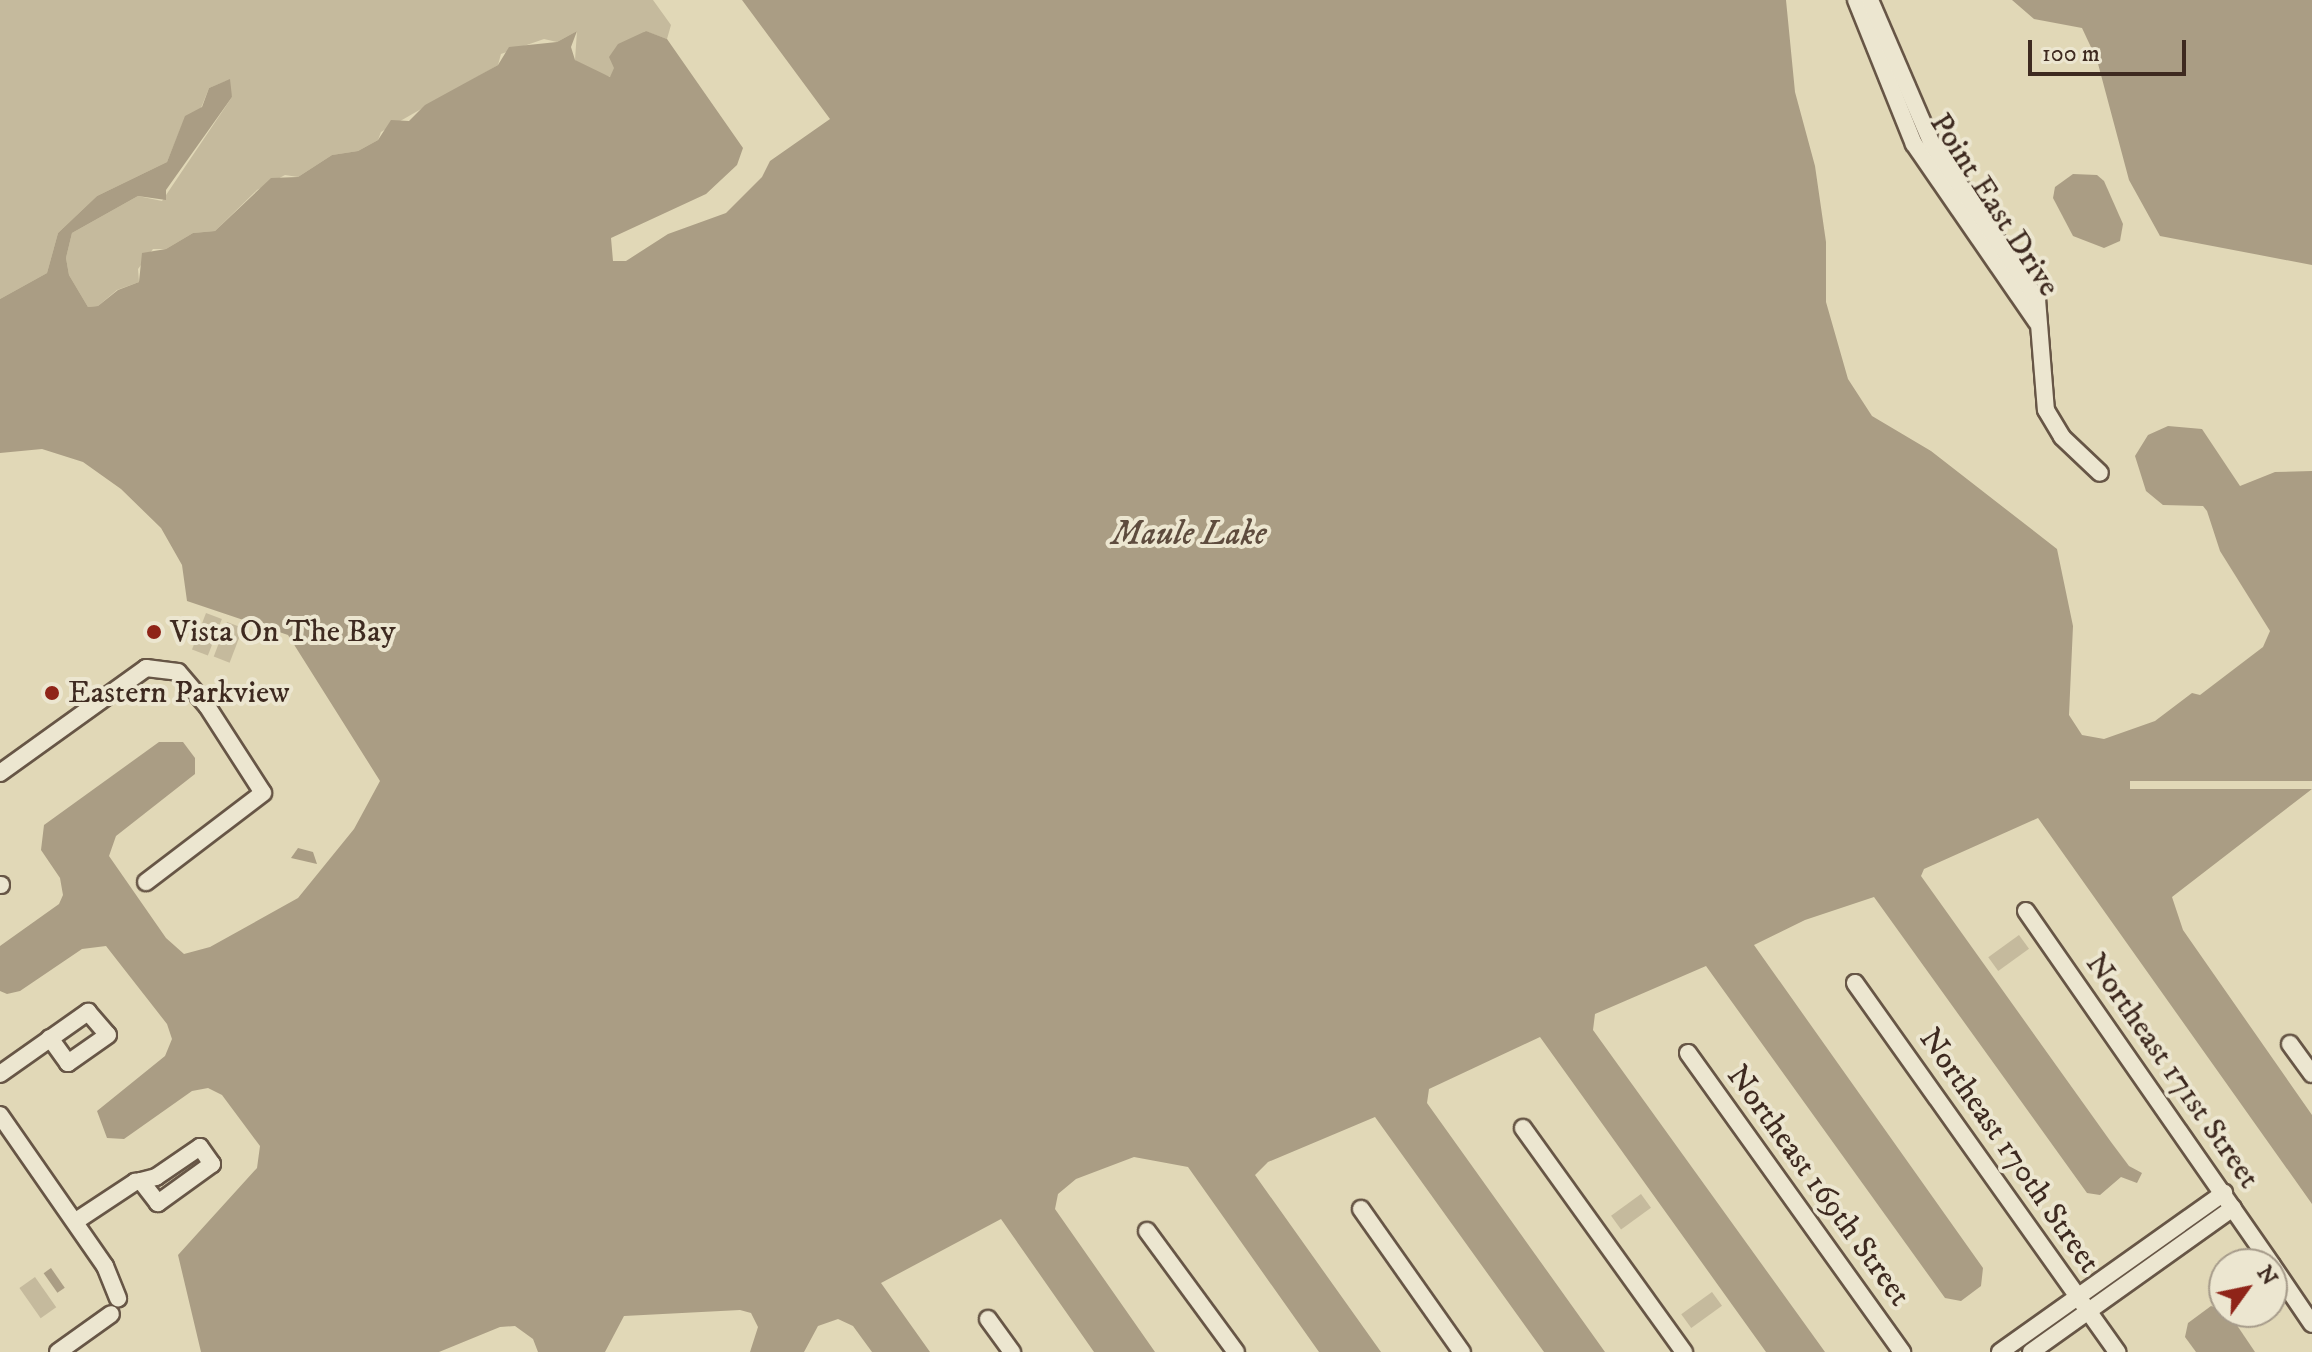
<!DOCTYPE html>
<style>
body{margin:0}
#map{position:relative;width:2312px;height:1352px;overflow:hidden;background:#e1d8b7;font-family:"IM FELL DW Pica",serif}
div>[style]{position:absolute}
.green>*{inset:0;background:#c5ba9d;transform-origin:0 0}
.water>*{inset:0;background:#aa9d84;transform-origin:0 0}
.pier>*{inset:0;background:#e1d8b7;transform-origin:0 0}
.roads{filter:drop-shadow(2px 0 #675646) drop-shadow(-2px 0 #675646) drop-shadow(0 2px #675646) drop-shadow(0 -2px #675646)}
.minor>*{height:16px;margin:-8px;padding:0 8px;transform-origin:8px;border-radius:8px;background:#ece6d0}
.dots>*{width:22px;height:22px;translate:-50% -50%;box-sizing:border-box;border:4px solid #ece6d0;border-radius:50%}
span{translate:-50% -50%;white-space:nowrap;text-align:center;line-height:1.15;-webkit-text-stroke:8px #ece6d0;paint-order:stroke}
.street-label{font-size:32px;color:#3e2a20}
.poi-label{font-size:32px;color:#3e2a20}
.left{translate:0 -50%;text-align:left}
.water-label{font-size:34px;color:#5e4c3e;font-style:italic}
.north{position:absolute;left:2208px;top:1248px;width:80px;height:80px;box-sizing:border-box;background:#ece6d0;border:2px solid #a69b8a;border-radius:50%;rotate:57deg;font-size:22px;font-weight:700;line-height:32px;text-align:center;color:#3e2a20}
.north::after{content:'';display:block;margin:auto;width:28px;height:36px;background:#8f2418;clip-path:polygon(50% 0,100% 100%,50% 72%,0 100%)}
.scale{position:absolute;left:2028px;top:40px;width:158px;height:36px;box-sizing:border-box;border:4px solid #3e2a20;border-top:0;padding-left:10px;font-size:24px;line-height:28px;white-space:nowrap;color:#3e2a20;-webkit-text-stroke:6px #ece6d0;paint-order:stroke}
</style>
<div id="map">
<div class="green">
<div style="clip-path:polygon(0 0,653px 0,671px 25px,667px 39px,645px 31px,611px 77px,587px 70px,575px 60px,577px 31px,557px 42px,544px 39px,501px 54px,498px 65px,381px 132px,378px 140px,358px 151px,332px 155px,298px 177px,285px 175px,257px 190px,215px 231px,193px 233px,166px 249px,153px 249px,138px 269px,139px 282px,117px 290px,98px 306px,88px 307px,69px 275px,66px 258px,72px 233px,138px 196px,162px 201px,232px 97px,226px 81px,209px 88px,201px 108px,182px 125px,167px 162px,97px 196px,58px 233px,47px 273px,0 299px)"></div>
<div style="left:206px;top:613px;width:17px;height:39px;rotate:21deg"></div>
<div style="left:227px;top:622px;width:17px;height:37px;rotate:21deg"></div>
<div style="left:2019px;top:935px;width:17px;height:38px;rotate:54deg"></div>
<div style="left:1641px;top:1194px;width:17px;height:37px;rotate:54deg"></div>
<div style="left:35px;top:1277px;width:37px;height:19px;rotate:55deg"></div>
<div style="left:1712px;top:1292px;width:17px;height:38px;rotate:54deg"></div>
</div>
<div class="water">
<div style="clip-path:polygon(742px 0,1786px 0,1795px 92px,1815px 166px,1826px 242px,1826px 302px,1848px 379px,1872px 416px,1931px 451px,2057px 549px,2073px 626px,2069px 715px,2082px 735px,2104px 739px,2155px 721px,2192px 693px,2200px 695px,2263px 647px,2270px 631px,2220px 551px,2207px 511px,2203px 506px,2163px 505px,2146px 491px,2135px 456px,2148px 435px,2168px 426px,2202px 429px,2240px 486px,2275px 472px,2312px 471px,2312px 789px,2172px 897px,2183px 930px,2312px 1115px,2312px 1204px,2038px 818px,1924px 869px,1921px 876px,2111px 1142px,2129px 1166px,2142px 1173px,2137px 1183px,2121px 1177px,2100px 1195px,2087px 1193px,1874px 897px,1805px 920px,1754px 945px,1983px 1268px,1981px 1286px,1961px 1301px,1945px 1298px,1706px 966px,1595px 1014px,1593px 1030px,1825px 1352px,1766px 1352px,1540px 1037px,1429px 1089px,1427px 1103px,1605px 1352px,1544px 1352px,1375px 1117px,1268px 1162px,1255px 1175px,1381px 1352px,1319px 1352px,1188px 1167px,1134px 1157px,1076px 1179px,1058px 1194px,1055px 1209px,1155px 1352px,1094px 1352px,1001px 1219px,881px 1283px,930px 1352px,872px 1352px,853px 1326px,838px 1319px,818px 1326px,804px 1352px,750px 1352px,758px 1327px,751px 1313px,740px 1310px,624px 1316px,605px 1352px,538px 1352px,533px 1339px,515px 1326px,500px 1327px,439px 1352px,201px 1352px,178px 1255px,257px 1168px,260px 1146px,222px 1095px,208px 1088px,192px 1091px,124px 1139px,107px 1138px,97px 1111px,165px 1056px,172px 1039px,167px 1024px,106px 946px,82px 949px,20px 991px,7px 994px,0 991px,0 946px,59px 904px,63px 895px,60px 878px,41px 850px,44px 825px,159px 742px,183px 742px,195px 758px,195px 774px,116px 836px,109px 856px,166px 938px,184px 954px,210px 947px,298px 898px,354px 829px,380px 781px,288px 635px,187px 601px,182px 565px,161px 528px,121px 489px,83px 462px,42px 449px,0 453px,0 299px,47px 273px,58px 233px,97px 196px,167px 162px,185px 116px,202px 107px,209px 88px,230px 79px,232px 97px,166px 190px,166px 200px,138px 196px,72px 233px,66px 258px,69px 275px,88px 307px,98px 306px,118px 290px,139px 282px,142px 253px,166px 249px,193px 233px,215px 231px,271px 178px,298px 177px,332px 155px,358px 151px,378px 140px,391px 120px,409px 121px,425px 105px,498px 65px,509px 47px,557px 42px,577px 31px,571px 47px,575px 60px,610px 77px,614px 68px,609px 57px,618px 44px,646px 31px,667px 39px,743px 148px,737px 165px,706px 194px,611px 238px,613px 261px,626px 261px,668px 234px,726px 213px,762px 177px,770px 161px,830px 119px)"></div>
<div style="clip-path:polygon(2012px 0,2312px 0,2312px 265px,2160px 236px,2129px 180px,2097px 60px,2082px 28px,2034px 19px)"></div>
<div style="clip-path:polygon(2073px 174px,2097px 175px,2104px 181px,2123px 224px,2120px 241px,2104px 248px,2073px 236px,2053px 198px,2055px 187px)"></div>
<div style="clip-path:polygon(298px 848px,313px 852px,317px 864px,291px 858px)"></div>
<div style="left:51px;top:1268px;width:24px;height:9px;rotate:55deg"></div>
<div style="clip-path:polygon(2211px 1306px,2228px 1312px,2255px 1352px,2196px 1352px,2185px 1337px,2188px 1323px)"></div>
</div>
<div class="pier">
<div style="left:2312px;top:781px;width:8px;height:182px;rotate:90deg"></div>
</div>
<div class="roads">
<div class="minor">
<div style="left:1856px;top:0;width:155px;rotate:68.1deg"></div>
<div style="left:1914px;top:144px;width:216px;rotate:55.4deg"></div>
<div style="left:1870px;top:0;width:157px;rotate:66.7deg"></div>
<div style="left:1932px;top:144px;width:187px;rotate:55.9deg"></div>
<div style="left:2037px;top:299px;width:111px;rotate:85.4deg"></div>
<div style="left:2046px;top:410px;width:31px;rotate:59deg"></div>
<div style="left:2062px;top:437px;width:52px;rotate:43.5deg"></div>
<div style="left:0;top:773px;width:180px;rotate:-35.7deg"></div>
<div style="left:146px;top:668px;width:32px;rotate:7deg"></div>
<div style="left:178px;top:672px;width:45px;rotate:49.5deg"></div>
<div style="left:207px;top:706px;width:103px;rotate:57.2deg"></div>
<div style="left:263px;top:793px;width:147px;rotate:142.7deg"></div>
<div style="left:0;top:885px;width:1px"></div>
<div style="left:2026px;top:911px;width:430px;rotate:55.2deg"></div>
<div style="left:1855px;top:983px;width:453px;rotate:54.6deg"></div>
<div style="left:2290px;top:1044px;width:37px;rotate:54deg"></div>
<div style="left:1688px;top:1053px;width:368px;rotate:54.4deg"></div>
<div style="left:0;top:1074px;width:108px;rotate:-35.2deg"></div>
<div style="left:88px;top:1012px;width:30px;rotate:49deg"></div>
<div style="left:108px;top:1035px;width:49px;rotate:145deg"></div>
<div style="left:68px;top:1063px;width:31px;rotate:-126deg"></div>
<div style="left:0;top:1115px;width:184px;rotate:55.2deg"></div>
<div style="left:105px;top:1266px;width:35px;rotate:68deg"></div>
<div style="left:1523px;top:1128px;width:276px;rotate:54.3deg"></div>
<div style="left:1361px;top:1209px;width:175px;rotate:54.8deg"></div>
<div style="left:76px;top:1221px;width:71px;rotate:-33.5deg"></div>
<div style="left:135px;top:1182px;width:6px;rotate:-9deg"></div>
<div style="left:141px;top:1181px;width:16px;rotate:-15deg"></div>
<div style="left:156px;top:1177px;width:53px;rotate:-34.3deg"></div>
<div style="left:200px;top:1147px;width:21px;rotate:55deg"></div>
<div style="left:212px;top:1164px;width:67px;rotate:144.2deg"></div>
<div style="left:158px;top:1203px;width:28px;rotate:-128deg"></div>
<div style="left:1147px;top:1231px;width:150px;rotate:53.7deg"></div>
<div style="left:2272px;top:1265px;width:71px;rotate:55.9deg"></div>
<div style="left:988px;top:1319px;width:41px;rotate:54deg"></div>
<div style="left:58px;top:1352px;width:65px;rotate:-35.6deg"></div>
<div style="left:2000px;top:1352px;width:275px;rotate:-35.4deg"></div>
<div style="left:2031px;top:1352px;width:248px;rotate:-35.5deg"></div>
</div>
</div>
<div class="dots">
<div style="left:154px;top:632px;background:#8f2418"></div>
<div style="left:52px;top:693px;background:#8f2418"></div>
</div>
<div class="street-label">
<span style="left:1994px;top:205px;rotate:57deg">Point East Drive</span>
<span style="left:2172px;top:1071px;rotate:55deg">Northeast 171st Street</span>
<span style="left:2009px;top:1151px;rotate:55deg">Northeast 170th Street</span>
<span style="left:1818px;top:1186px;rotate:54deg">Northeast 169th Street</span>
</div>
<div class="poi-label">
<span class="left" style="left:170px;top:632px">Vista On The Bay</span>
<span class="left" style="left:68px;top:693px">Eastern Parkview</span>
</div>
<div class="water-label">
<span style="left:1189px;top:535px">Maule Lake</span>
</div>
<div class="north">N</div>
<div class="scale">100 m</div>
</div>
